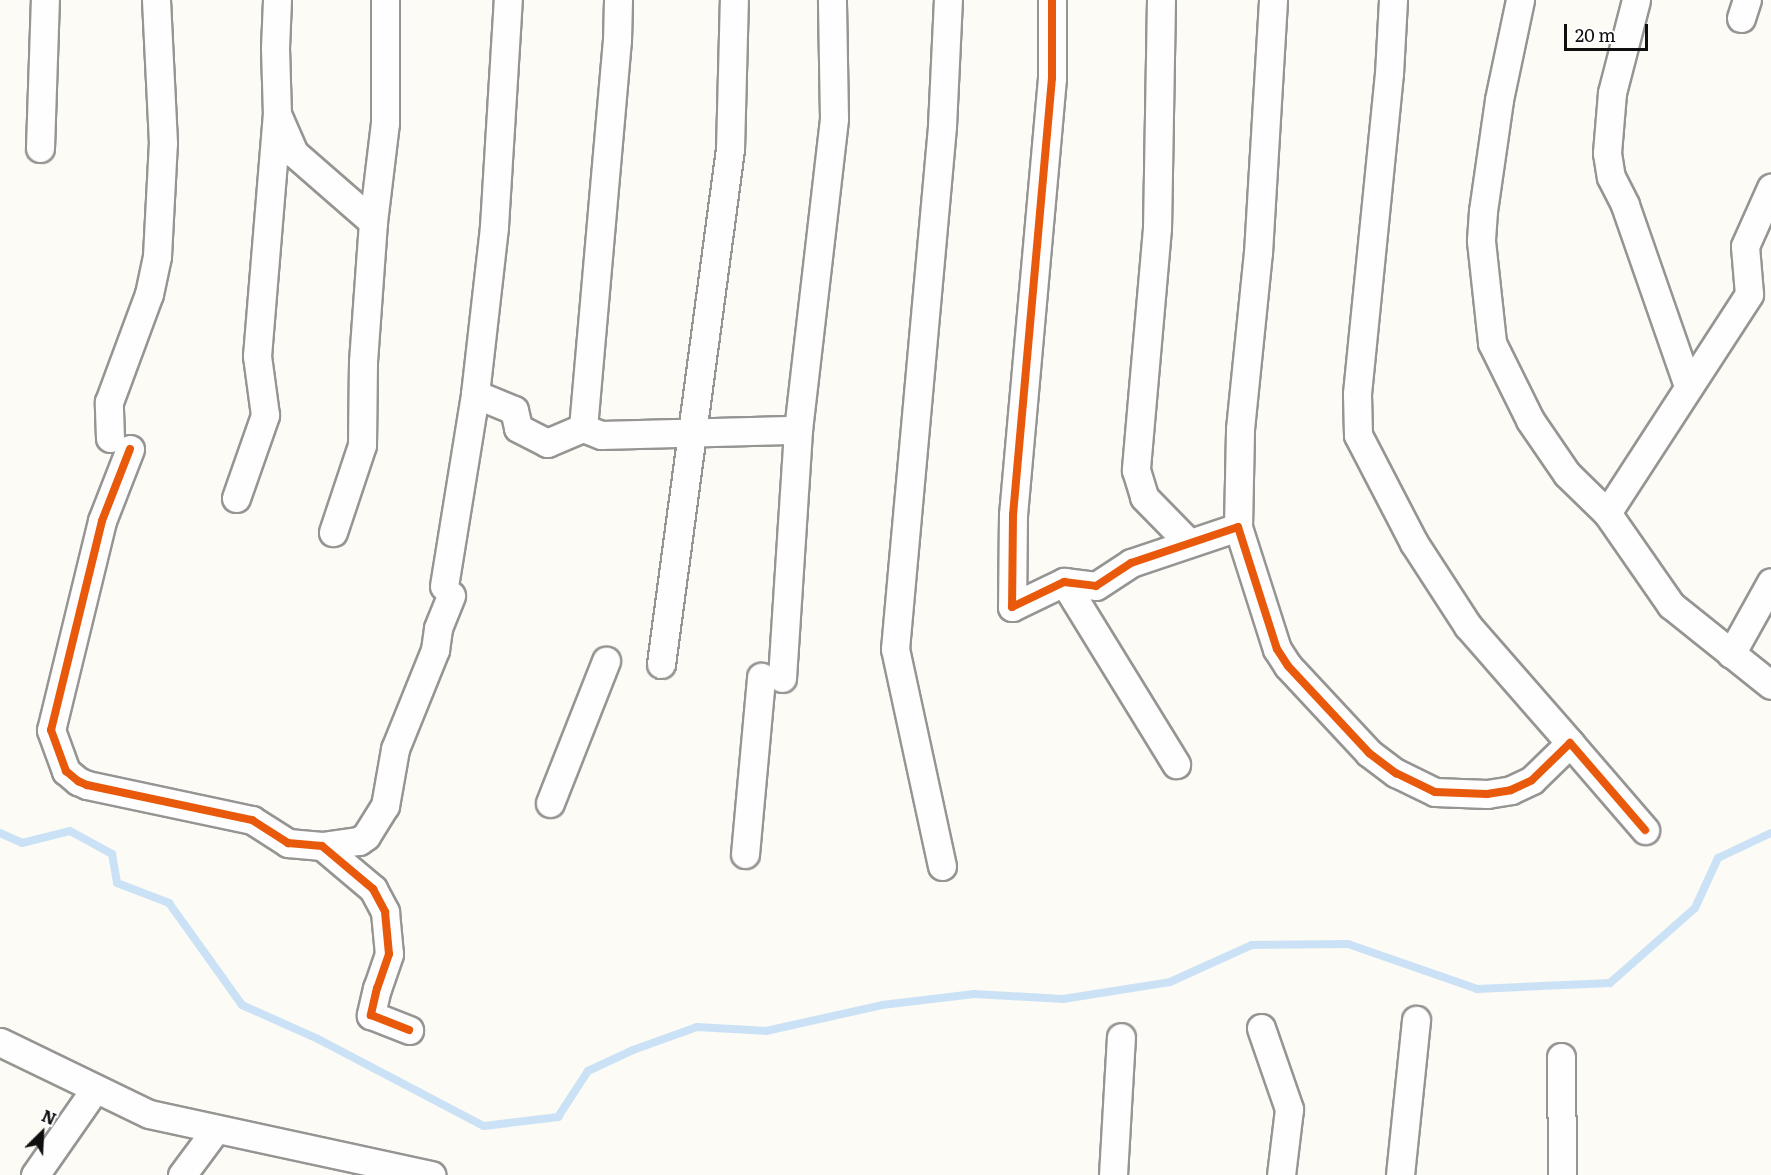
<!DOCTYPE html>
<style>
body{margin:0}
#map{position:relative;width:1771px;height:1175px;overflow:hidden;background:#fcfbf5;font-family:Literata,serif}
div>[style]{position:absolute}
.stream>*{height:8px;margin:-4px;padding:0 4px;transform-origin:4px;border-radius:4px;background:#cbe2f6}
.roads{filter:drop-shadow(2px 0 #969593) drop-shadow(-2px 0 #969593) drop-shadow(0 2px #969593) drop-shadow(0 -2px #969593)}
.street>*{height:27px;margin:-13.5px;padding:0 13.5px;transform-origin:13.5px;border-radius:13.5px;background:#fffefe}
.cycleway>*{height:8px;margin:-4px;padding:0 4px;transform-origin:4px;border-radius:4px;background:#e8590c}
span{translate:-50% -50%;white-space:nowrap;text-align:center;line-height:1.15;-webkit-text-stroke:6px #fff;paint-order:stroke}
.north{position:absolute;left:12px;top:1103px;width:60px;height:60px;-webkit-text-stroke:4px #fff;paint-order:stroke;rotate:24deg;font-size:16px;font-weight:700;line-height:24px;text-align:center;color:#0f0f0f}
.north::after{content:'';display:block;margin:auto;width:21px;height:27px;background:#0f0f0f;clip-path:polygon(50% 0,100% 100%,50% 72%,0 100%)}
.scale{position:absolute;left:1564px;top:24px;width:84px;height:27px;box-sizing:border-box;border:3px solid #0f0f0f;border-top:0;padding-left:8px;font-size:18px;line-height:21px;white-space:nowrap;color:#0f0f0f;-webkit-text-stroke:4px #fff;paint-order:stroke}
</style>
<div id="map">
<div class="stream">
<div style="left:0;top:833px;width:24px;rotate:24deg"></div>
<div style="left:22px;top:843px;width:49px;rotate:-14deg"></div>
<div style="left:70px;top:831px;width:48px;rotate:28.7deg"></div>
<div style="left:112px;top:854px;width:29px;rotate:80deg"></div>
<div style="left:117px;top:883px;width:56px;rotate:21deg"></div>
<div style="left:169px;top:903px;width:125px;rotate:54.4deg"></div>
<div style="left:242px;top:1005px;width:83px;rotate:24.1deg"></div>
<div style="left:318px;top:1039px;width:187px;rotate:27.7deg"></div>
<div style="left:484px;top:1126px;width:75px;rotate:-6.9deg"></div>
<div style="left:558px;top:1117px;width:55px;rotate:-56.9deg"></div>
<div style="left:588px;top:1071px;width:50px;rotate:-25deg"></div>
<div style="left:633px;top:1050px;width:68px;rotate:-19.8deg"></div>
<div style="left:697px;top:1027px;width:69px;rotate:3.3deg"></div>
<div style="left:766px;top:1031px;width:119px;rotate:-12.6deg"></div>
<div style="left:882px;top:1005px;width:93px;rotate:-6.8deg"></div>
<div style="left:974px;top:994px;width:89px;rotate:3.2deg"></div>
<div style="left:1063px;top:999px;width:108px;rotate:-9deg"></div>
<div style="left:1170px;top:982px;width:90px;rotate:-24.3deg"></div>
<div style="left:1252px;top:945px;width:96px;rotate:-0.6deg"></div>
<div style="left:1348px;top:944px;width:137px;rotate:19.2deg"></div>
<div style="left:1477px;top:989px;width:133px;rotate:-2.6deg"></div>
<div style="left:1610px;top:983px;width:113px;rotate:-41.4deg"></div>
<div style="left:1695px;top:908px;width:55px;rotate:-65.3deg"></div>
<div style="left:1718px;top:858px;width:59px;rotate:-25.3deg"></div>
</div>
<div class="roads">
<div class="street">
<div style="left:277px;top:0;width:48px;rotate:92.4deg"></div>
<div style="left:275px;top:48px;width:66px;rotate:88.3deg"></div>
<div style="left:277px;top:114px;width:43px;rotate:66.4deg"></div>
<div style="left:294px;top:153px;width:105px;rotate:41.1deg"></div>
<div style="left:373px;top:222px;width:140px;rotate:94.1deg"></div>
<div style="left:363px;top:362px;width:83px;rotate:90.7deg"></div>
<div style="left:362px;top:445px;width:92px;rotate:108.4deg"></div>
<div style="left:1052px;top:0;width:78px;rotate:90deg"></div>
<div style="left:1052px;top:78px;width:439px;rotate:95.1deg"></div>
<div style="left:1013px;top:515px;width:92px;rotate:90.6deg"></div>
<div style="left:1012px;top:607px;width:58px;rotate:-25.7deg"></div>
<div style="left:1064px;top:582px;width:32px;rotate:7deg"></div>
<div style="left:1096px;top:586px;width:42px;rotate:-33.3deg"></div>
<div style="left:1131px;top:563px;width:113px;rotate:-18.6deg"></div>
<div style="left:1238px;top:527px;width:128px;rotate:72.3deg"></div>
<div style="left:1277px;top:649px;width:20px;rotate:57deg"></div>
<div style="left:1288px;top:666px;width:119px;rotate:47deg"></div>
<div style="left:1369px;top:753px;width:34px;rotate:37deg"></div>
<div style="left:1396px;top:773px;width:43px;rotate:26deg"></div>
<div style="left:1435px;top:792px;width:52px;rotate:2.2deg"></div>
<div style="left:1487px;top:794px;width:24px;rotate:-9deg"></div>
<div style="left:1511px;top:790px;width:23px;rotate:-25deg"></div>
<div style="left:1532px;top:780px;width:53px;rotate:-44.2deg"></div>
<div style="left:1570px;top:743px;width:115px;rotate:49.2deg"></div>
<div style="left:1161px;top:0;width:228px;rotate:91deg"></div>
<div style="left:1157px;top:228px;width:243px;rotate:95deg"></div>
<div style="left:1136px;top:470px;width:28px;rotate:73deg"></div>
<div style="left:1144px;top:497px;width:64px;rotate:45.6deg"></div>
<div style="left:1393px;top:0;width:73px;rotate:93.1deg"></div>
<div style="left:1389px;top:73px;width:323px;rotate:95.7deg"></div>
<div style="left:1357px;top:394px;width:41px;rotate:88.6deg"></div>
<div style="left:1358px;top:435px;width:122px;rotate:62.6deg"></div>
<div style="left:1414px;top:543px;width:99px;rotate:57deg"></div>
<div style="left:1468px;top:626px;width:155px;rotate:48.9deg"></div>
<div style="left:1520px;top:0;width:102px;rotate:101.9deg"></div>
<div style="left:1499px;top:100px;width:112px;rotate:98.2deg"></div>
<div style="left:1483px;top:211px;width:30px;rotate:94deg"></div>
<div style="left:1481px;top:241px;width:103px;rotate:83.8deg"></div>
<div style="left:1492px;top:343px;width:86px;rotate:63.7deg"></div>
<div style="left:1530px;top:420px;width:65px;rotate:55.6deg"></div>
<div style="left:1567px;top:474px;width:56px;rotate:44.3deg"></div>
<div style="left:1607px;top:513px;width:112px;rotate:55.2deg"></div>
<div style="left:1671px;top:605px;width:128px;rotate:38.7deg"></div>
<div style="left:1636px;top:0;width:96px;rotate:104.5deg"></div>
<div style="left:1612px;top:93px;width:60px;rotate:94.8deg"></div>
<div style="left:1607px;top:153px;width:24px;rotate:81deg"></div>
<div style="left:1611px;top:177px;width:31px;rotate:63deg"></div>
<div style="left:1625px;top:205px;width:192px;rotate:70.8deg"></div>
<div style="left:1741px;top:18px;width:19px;rotate:-72deg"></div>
<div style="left:40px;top:148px;width:148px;rotate:-88.1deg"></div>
<div style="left:373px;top:222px;width:100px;rotate:-83.1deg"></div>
<div style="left:385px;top:123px;width:123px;rotate:-90deg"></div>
<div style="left:475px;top:394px;width:42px;rotate:22.3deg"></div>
<div style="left:514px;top:410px;width:18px;rotate:77deg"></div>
<div style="left:518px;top:428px;width:33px;rotate:27deg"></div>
<div style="left:547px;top:443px;width:39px;rotate:-23deg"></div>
<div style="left:583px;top:428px;width:19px;rotate:21deg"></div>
<div style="left:601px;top:435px;width:197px;rotate:-1.5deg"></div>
<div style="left:583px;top:428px;width:388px;rotate:-85deg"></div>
<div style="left:617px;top:41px;width:41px;rotate:-88.6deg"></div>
<div style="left:110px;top:438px;width:36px;rotate:-92deg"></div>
<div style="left:109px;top:402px;width:115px;rotate:-69.7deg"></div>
<div style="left:149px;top:294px;width:39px;rotate:-78deg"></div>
<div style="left:157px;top:256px;width:113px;rotate:-87deg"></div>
<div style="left:163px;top:143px;width:143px;rotate:-92.8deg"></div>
<div style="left:130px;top:449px;width:77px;rotate:111.3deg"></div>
<div style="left:102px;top:521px;width:215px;rotate:103.7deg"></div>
<div style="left:51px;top:730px;width:44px;rotate:69.9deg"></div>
<div style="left:66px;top:771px;width:16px;rotate:40deg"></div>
<div style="left:78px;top:781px;width:10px;rotate:24deg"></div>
<div style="left:87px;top:785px;width:169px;rotate:12deg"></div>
<div style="left:252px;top:820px;width:43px;rotate:32.6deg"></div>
<div style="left:288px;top:843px;width:34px;rotate:5deg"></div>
<div style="left:322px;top:846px;width:67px;rotate:40.1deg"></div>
<div style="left:373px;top:889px;width:26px;rotate:62deg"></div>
<div style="left:385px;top:912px;width:42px;rotate:84.6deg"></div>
<div style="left:389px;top:954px;width:36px;rotate:109deg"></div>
<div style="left:377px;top:988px;width:28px;rotate:103deg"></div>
<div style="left:371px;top:1015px;width:41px;rotate:21.5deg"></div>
<div style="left:236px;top:498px;width:88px;rotate:-70.7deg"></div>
<div style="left:265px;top:415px;width:60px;rotate:-97.7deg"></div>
<div style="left:257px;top:356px;width:242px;rotate:-85.3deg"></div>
<div style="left:1607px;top:513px;width:261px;rotate:-57deg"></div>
<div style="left:1749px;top:294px;width:48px;rotate:-94.8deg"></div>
<div style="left:1745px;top:246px;width:64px;rotate:-65.9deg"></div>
<div style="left:1238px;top:527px;width:98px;rotate:-88.8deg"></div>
<div style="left:1240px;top:429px;width:177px;rotate:-84.2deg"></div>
<div style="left:1258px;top:253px;width:253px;rotate:-86.6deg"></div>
<div style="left:1064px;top:582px;width:214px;rotate:58.4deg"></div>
<div style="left:444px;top:586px;width:194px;rotate:-80.8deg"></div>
<div style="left:475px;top:394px;width:169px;rotate:-83.5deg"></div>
<div style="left:494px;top:226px;width:226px;rotate:-86.5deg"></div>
<div style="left:1731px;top:654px;width:82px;rotate:-60.9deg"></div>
<div style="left:661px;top:664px;width:520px;rotate:-82.37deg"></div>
<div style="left:730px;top:149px;width:149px;rotate:-88.5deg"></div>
<div style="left:782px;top:678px;width:249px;rotate:-86.3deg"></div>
<div style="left:798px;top:430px;width:314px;rotate:-83.4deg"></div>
<div style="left:834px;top:118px;width:118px;rotate:-91deg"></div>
<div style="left:550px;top:803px;width:153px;rotate:-68.5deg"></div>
<div style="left:322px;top:846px;width:37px;rotate:-8deg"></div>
<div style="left:359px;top:841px;width:9px;rotate:-36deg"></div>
<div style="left:366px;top:836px;width:36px;rotate:-58deg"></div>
<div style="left:385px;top:806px;width:58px;rotate:-80deg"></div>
<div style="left:395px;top:749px;width:107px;rotate:-68deg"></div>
<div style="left:435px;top:650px;width:22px;rotate:-82deg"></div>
<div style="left:438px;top:628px;width:35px;rotate:-68deg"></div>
<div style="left:745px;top:854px;width:178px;rotate:-84.8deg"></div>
<div style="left:942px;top:866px;width:222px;rotate:-102.2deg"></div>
<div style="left:895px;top:649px;width:525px;rotate:-84.86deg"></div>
<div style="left:942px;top:126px;width:126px;rotate:-87.3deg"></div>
<div style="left:1261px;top:1028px;width:86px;rotate:70.9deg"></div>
<div style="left:1289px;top:1109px;width:66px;rotate:96.9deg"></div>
<div style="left:0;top:1042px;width:165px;rotate:25.8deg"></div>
<div style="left:149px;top:1114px;width:289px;rotate:12.2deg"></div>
<div style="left:1561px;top:1057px;width:118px;rotate:89.5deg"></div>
<div style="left:35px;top:1175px;width:105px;rotate:-55.1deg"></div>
<div style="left:182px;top:1175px;width:57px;rotate:-53.5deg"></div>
<div style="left:1113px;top:1175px;width:138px;rotate:-86.7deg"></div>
<div style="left:1400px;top:1175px;width:156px;rotate:-84.1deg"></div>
</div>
</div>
<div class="cycleway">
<div style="left:1052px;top:0;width:78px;rotate:90deg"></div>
<div style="left:1052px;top:78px;width:439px;rotate:95.1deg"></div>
<div style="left:1013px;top:515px;width:92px;rotate:90.6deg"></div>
<div style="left:1012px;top:607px;width:58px;rotate:-25.7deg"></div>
<div style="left:1064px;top:582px;width:32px;rotate:7deg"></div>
<div style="left:1096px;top:586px;width:42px;rotate:-33.3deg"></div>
<div style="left:1131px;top:563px;width:113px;rotate:-18.6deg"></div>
<div style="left:1238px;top:527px;width:128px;rotate:72.3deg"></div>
<div style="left:1277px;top:649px;width:20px;rotate:57deg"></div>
<div style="left:1288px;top:666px;width:119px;rotate:47deg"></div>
<div style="left:1369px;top:753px;width:34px;rotate:37deg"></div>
<div style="left:1396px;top:773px;width:43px;rotate:26deg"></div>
<div style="left:1435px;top:792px;width:52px;rotate:2.2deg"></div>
<div style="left:1487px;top:794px;width:24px;rotate:-9deg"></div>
<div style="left:1511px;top:790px;width:23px;rotate:-25deg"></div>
<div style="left:1532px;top:780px;width:53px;rotate:-44.2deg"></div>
<div style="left:1570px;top:743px;width:115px;rotate:49.2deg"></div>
<div style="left:130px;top:449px;width:77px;rotate:111.3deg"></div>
<div style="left:102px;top:521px;width:215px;rotate:103.7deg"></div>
<div style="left:51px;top:730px;width:44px;rotate:69.9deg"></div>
<div style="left:66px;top:771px;width:16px;rotate:40deg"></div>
<div style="left:78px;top:781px;width:10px;rotate:24deg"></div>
<div style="left:87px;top:785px;width:169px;rotate:12deg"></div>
<div style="left:252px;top:820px;width:43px;rotate:32.6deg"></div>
<div style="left:288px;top:843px;width:34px;rotate:5deg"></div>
<div style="left:322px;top:846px;width:67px;rotate:40.1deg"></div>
<div style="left:373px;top:889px;width:26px;rotate:62deg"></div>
<div style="left:385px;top:912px;width:42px;rotate:84.6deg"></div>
<div style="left:389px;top:954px;width:36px;rotate:109deg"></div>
<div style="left:377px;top:988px;width:28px;rotate:103deg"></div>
<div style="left:371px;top:1015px;width:41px;rotate:21.5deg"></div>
</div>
<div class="north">N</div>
<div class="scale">20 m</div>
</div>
